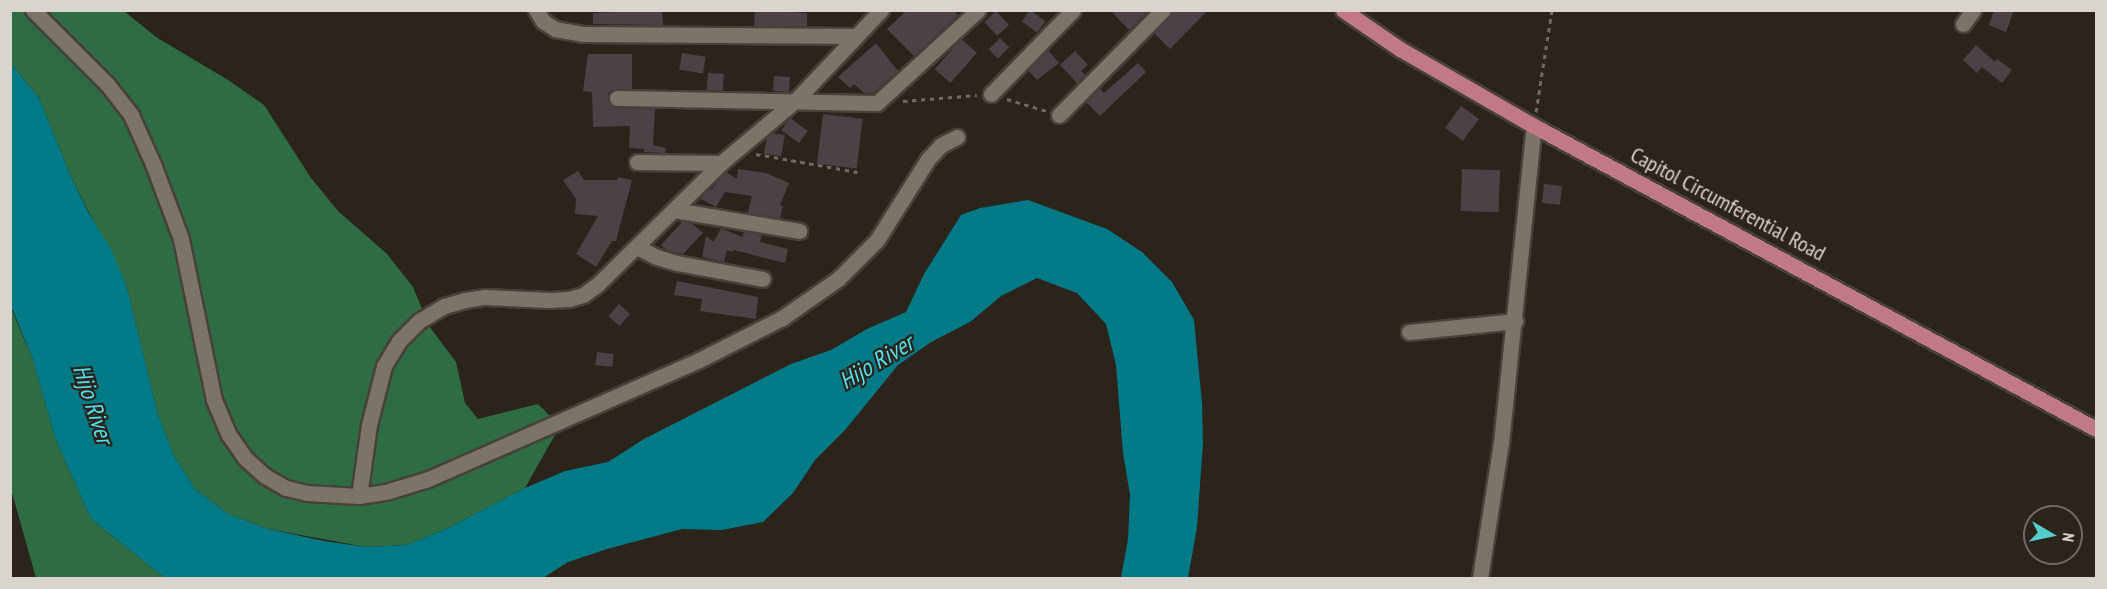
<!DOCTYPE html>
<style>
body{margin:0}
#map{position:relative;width:2107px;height:589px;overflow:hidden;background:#2b241b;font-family:"PT Sans Narrow",sans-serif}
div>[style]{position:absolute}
.forest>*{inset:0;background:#2e6c44}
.water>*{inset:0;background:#007a86}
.building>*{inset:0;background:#4d4147;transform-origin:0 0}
.path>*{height:3px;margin-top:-1.5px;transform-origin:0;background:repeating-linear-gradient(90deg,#706a62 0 4.5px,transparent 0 9px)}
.roads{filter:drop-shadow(2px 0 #47413a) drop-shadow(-2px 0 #47413a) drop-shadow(0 2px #47413a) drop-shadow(0 -2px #47413a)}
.minor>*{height:15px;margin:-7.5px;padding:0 7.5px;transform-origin:7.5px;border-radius:7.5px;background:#7d7469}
.major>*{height:15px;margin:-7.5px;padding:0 7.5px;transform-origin:7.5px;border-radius:7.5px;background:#c17985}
span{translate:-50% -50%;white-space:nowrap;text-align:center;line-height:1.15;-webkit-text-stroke:4.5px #2b241b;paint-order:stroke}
.street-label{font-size:22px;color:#d9d4ce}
.water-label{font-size:24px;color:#52dff0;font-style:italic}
.frame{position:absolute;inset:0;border:12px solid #d9d4ce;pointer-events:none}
.north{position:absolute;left:2023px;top:505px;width:60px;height:60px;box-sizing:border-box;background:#2b241b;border:2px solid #716a63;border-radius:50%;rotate:99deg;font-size:16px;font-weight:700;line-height:24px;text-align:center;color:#d9d4ce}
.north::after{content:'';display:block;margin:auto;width:21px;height:27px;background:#53cdcb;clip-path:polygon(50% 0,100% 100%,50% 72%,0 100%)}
</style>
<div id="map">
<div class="forest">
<div style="clip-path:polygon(11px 11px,124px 11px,156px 37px,228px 80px,264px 105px,311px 178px,338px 211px,387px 254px,413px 287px,429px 326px,456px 362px,465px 403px,478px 419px,538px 404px,560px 426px,525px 488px,448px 528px,407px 545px,366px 547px,268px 529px,228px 514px,195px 489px,173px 454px,158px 415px,127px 288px,71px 177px,39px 98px,11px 64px)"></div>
<div style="clip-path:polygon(10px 306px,32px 357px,56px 440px,91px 519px,165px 578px,36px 578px,11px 489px)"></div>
</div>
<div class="water">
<div style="clip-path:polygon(11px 64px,39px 98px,71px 177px,89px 214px,111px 249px,127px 288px,158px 415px,173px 454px,195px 489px,228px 514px,268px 529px,324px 541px,366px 547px,407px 545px,448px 528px,525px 488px,565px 471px,608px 462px,644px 439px,791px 364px,831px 350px,867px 329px,906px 312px,924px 274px,961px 215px,980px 208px,1028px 200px,1107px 229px,1142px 252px,1172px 282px,1194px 320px,1202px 403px,1203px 443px,1197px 527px,1188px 578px,1121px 578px,1128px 539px,1130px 495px,1123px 453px,1116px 365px,1106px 324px,1077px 293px,1037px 278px,1001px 296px,970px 322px,931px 342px,898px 365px,845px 430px,815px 460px,793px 493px,763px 522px,722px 530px,682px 529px,607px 549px,568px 562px,543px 578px,165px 578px,91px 519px,56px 440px,32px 357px,11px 306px)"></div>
</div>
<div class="building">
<div style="clip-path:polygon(662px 10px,663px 25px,593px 24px,593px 13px)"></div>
<div style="clip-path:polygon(755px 10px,807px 13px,807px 26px,754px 26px)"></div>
<div style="clip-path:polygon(907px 10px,954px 10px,958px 15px,914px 56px,887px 29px)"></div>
<div style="left:1030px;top:10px;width:19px;height:14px;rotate:36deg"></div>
<div style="clip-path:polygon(1110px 10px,1149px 10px,1129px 30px)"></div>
<div style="clip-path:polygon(1172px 10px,1208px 10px,1170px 49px,1154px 33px)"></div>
<div style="clip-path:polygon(1994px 10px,2014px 10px,2006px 32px,1989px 25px)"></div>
<div style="left:996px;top:11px;width:19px;height:16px;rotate:47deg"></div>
<div style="left:1000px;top:38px;width:13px;height:16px;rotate:45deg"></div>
<div style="left:961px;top:39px;width:21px;height:40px;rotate:41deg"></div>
<div style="clip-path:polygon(876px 43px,898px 71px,873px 93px,864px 93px,854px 84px,850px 88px,838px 77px)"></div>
<div style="clip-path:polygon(1976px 45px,1995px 62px,1997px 59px,2012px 70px,2002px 83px,1982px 67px,1977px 73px,1963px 60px)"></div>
<div style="clip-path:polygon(1048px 50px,1059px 63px,1037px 80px,1028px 70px)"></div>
<div style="clip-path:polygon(1075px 51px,1088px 65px,1081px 71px,1085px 75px,1077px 83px,1060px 65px)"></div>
<div style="left:682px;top:53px;width:24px;height:17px;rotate:9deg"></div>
<div style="clip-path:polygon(588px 54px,632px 54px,632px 89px,612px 90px,608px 93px,608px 102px,617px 108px,655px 109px,653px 145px,666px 148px,665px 153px,644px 152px,644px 149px,629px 148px,630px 126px,593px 127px,592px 92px,583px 91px)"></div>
<div style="clip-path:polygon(1138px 63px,1146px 72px,1100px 116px,1086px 102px,1099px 88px,1104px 93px)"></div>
<div style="left:708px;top:73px;width:16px;height:17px;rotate:4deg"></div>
<div style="left:774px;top:76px;width:16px;height:15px;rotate:4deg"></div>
<div style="left:1461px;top:106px;width:22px;height:27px;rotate:36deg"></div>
<div style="left:823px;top:114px;width:40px;height:50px;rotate:7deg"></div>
<div style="left:790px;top:118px;width:22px;height:15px;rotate:36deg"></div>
<div style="clip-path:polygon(772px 133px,785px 135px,781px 156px,764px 154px,767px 137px)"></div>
<div style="clip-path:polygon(738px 169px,766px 173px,789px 183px,780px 205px,783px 206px,780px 218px,748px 213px,752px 196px,725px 192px,716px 207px,699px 198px,709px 189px,711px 190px,726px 172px,737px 179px)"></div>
<div style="left:1462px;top:169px;width:38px;height:42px;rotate:2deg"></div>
<div style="clip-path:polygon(578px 171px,584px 180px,617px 180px,618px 177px,632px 180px,616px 241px,612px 241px,596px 267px,576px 254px,598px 216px,575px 214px,576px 199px,563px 180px)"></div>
<div style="left:1544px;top:184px;width:18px;height:19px;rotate:6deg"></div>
<div style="clip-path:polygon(683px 221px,691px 223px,703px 233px,683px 254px,666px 250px,661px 245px)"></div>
<div style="clip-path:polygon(721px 228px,742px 237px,744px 232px,762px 235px,760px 242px,788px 249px,785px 263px,734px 250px,732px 252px,727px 250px,724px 262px,702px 257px,706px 236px,714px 242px)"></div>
<div style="clip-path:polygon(677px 281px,758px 297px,756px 319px,700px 311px,702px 299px,674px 295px)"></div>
<div style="left:619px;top:304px;width:15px;height:16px;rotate:42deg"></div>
<div style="left:597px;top:352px;width:17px;height:13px;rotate:7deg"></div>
</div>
<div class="path">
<div style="left:1007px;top:99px;width:42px;rotate:16.7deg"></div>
<div style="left:903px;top:101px;width:74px;rotate:-4.6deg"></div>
<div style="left:1536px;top:112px;width:103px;rotate:-81.1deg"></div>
<div style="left:756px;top:154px;width:103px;rotate:10.1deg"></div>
</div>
<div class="roads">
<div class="minor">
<div style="left:33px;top:10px;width:105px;rotate:45deg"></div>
<div style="left:107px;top:84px;width:39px;rotate:52deg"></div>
<div style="left:131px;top:115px;width:54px;rotate:65.8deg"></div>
<div style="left:153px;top:164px;width:80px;rotate:69.5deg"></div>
<div style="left:181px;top:239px;width:164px;rotate:78.4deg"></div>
<div style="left:214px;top:400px;width:38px;rotate:67deg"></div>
<div style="left:229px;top:435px;width:29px;rotate:55deg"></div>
<div style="left:246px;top:459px;width:25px;rotate:42deg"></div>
<div style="left:265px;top:476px;width:24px;rotate:30deg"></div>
<div style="left:286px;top:488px;width:22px;rotate:13deg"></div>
<div style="left:307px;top:493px;width:52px;rotate:3.3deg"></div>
<div style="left:359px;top:496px;width:30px;rotate:-9deg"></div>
<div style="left:389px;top:491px;width:39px;rotate:-17deg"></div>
<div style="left:426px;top:480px;width:298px;rotate:-23.7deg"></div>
<div style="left:699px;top:360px;width:93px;rotate:-26.8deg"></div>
<div style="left:782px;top:318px;width:68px;rotate:-34.9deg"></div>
<div style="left:838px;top:279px;width:55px;rotate:-45deg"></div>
<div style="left:877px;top:240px;width:96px;rotate:-57.8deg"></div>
<div style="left:928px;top:159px;width:19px;rotate:-47deg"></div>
<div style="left:941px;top:145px;width:18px;rotate:-27deg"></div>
<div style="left:536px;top:10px;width:13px;rotate:58deg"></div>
<div style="left:543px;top:21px;width:14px;rotate:34deg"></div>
<div style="left:555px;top:29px;width:29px;rotate:10deg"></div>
<div style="left:584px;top:34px;width:272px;rotate:0.4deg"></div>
<div style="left:1963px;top:24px;width:17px;rotate:-54deg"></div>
<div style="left:991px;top:94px;width:117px;rotate:-45.7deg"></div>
<div style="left:617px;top:98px;width:260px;rotate:1.1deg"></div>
<div style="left:877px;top:103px;width:137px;rotate:-42.6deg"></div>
<div style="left:1059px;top:115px;width:148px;rotate:-45.3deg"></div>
<div style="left:637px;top:162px;width:84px;rotate:0.7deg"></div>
<div style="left:674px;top:210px;width:127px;rotate:9.5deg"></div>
<div style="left:637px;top:247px;width:22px;rotate:27deg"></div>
<div style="left:657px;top:257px;width:21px;rotate:17deg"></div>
<div style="left:677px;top:263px;width:87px;rotate:10.5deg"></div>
<div style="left:1409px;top:332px;width:107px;rotate:-5.9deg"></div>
<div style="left:359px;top:496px;width:72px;rotate:-82deg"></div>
<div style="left:369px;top:425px;width:61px;rotate:-75.7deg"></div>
<div style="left:384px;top:366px;width:29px;rotate:-59deg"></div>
<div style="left:399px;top:341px;width:28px;rotate:-45deg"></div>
<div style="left:419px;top:321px;width:29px;rotate:-31deg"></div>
<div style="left:444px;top:306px;width:22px;rotate:-16deg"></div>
<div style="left:465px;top:300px;width:20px;rotate:-9deg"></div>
<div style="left:485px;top:297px;width:64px;rotate:2.7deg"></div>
<div style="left:549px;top:300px;width:20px;rotate:-3deg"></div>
<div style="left:569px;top:299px;width:15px;rotate:-16deg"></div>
<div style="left:583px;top:295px;width:19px;rotate:-36deg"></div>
<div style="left:598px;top:284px;width:173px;rotate:-44.5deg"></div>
<div style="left:721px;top:163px;width:98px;rotate:-40deg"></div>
<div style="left:796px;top:100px;width:124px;rotate:-46.6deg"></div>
<div style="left:1480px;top:578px;width:137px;rotate:-81.2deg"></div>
<div style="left:1501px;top:443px;width:319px;rotate:-84.1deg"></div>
</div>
<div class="major">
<div style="left:1343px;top:10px;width:69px;rotate:34.4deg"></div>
<div style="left:1400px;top:49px;width:155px;rotate:29.9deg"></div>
<div style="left:1534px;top:126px;width:638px;rotate:28.33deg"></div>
</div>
</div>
<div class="street-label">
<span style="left:1728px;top:204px;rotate:28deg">Capitol Circumferential Road</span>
</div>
<div class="water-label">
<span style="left:876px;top:362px;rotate:-31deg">Hijo River</span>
<span style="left:93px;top:404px;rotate:72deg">Hijo River</span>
</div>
<div class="frame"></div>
<div class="north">N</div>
</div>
